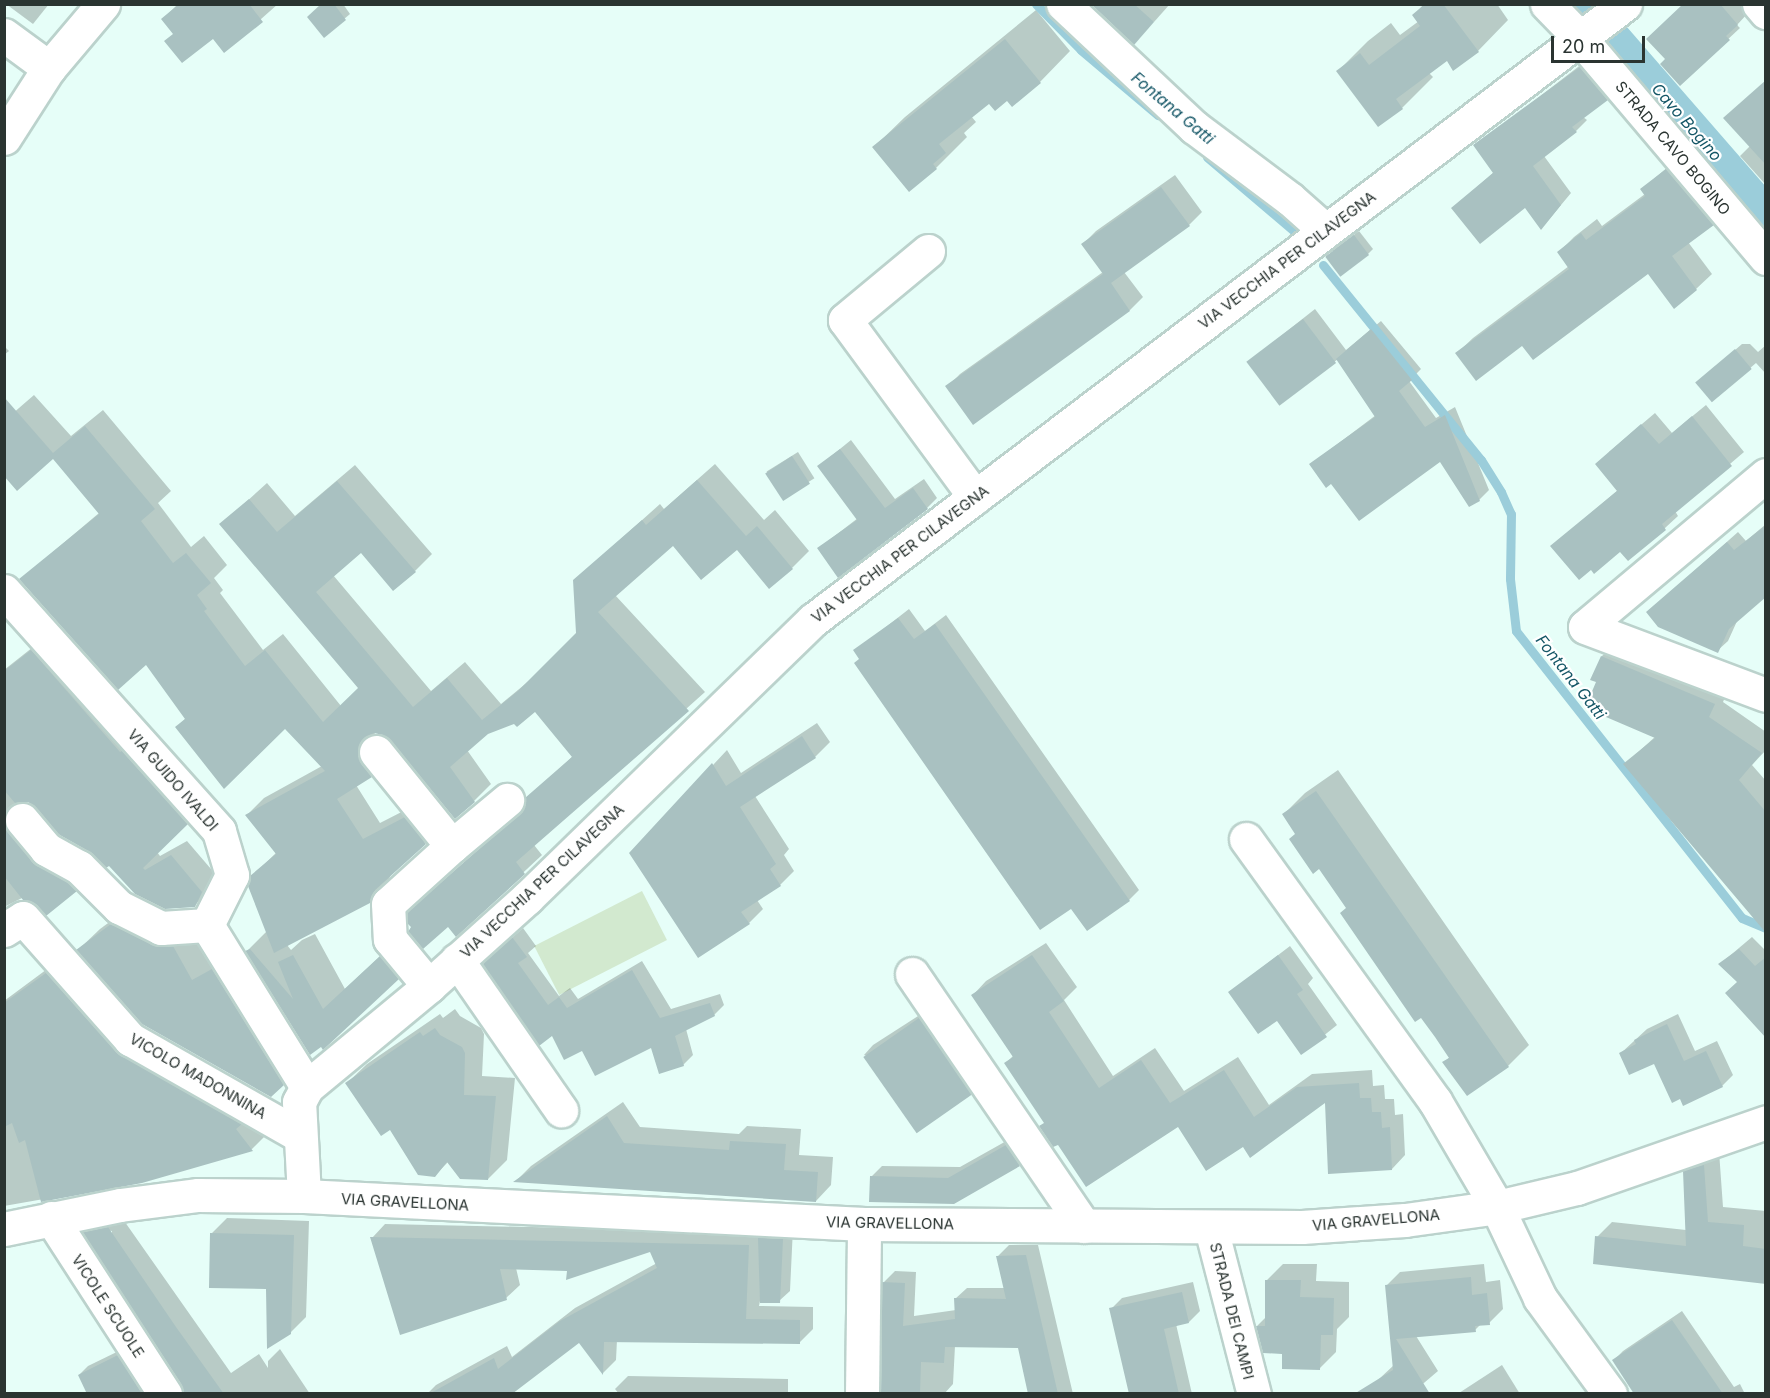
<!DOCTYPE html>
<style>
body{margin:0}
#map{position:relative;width:1770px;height:1398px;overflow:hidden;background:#e6fef8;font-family:Inter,sans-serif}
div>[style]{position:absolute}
.green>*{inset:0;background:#d2e9cf;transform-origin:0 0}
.shadow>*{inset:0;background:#0003;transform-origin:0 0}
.stream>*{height:9px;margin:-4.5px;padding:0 4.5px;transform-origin:4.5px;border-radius:4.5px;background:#9bcdda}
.canal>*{height:33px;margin:-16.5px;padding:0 16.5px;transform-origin:16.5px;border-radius:16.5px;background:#9bcdda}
.building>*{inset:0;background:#a9c1c1;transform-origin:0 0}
.roads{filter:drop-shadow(2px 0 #bbd2cc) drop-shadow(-2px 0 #bbd2cc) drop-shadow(0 2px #bbd2cc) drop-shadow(0 -2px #bbd2cc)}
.minor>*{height:33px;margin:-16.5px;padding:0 16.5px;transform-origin:16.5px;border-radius:16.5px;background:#fff}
span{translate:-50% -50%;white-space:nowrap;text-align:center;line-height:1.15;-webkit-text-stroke:4.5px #fff;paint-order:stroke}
.street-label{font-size:15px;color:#2a3431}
.water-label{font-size:16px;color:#145666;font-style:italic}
.frame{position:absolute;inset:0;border:6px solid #2a3431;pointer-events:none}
.scale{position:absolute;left:1551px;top:36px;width:94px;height:27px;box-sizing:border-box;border:3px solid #2a3431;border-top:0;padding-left:8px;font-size:18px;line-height:21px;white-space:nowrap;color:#2a3431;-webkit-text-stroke:4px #fff;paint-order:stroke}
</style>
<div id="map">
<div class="green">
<div style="left:642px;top:891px;width:55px;height:121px;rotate:63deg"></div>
</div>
<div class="shadow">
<div style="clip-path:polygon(6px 4px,49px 4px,33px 24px)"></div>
<div style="clip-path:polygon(178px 4px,278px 4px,225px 51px,214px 37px,174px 33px,163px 19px)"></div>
<div style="clip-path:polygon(322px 4px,343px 4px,350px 14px,324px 36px)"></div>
<div style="clip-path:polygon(1093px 4px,1170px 4px,1154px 22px)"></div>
<div style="clip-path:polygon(1424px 4px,1497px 4px,1508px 20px,1478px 51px,1447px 59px,1429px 73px,1433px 77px,1402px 108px,1338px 71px,1368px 41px,1391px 23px,1400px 35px,1419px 21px,1414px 15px)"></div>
<div style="clip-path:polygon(1685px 4px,1741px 4px,1748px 13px,1737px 25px,1740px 28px,1680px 84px,1667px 59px)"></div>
<div style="clip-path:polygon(1036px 10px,1070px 51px,1040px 82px,1008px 99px,989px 102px,971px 116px,976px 122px,964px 133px,967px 137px,936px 168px,874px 147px,905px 117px)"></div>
<div style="clip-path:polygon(1591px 57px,1618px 89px,1583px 117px,1587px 120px,1576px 131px,1544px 156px,1571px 193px,1551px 217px,1541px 228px,1525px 206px,1453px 208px,1494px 172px,1475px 146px)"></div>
<div style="clip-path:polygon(1766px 81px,1766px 185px,1740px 156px,1750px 146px)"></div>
<div style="clip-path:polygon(1682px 155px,1728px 209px,1688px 242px,1712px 274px,1696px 289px,1674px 307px,1648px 272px,1523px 344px,1457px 353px,1473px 338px,1569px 266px,1559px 252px,1574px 237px,1597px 219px,1602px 226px,1645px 194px,1642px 189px)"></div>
<div style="clip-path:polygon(1175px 175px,1202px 212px,1189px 225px,1124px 272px,1143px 297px,1130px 310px,973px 422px,947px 387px,960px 374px,1103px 272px,1083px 244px,1096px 231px)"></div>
<div style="clip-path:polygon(1359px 231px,1373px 249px,1368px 254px,1332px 251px)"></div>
<div style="clip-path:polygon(1315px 309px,1346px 350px,1381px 321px,1421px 369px,1409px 381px,1436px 418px,1455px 407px,1489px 490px,1479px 500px,1440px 460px,1331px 482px,1311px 464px,1376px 415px,1338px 359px,1280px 404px,1248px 362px)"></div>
<div style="clip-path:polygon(1742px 344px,1750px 344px,1758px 352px,1766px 345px,1766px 374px,1756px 363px,1712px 401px,1697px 383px)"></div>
<div style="clip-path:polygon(4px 346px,9px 351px,4px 355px)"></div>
<div style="clip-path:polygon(34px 395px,71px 436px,103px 410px,171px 491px,158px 503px,191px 547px,204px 536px,227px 565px,214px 578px,223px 590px,220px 593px,263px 650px,283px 634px,341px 706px,360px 688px,222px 524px,267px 483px,295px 516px,355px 465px,432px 554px,415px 571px,361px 551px,333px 575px,431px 691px,465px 662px,501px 704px,536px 675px,577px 634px,574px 581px,660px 504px,664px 509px,715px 464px,764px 520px,775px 510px,809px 551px,792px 568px,738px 548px,673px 544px,615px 595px,705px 692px,534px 845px,542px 855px,456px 935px,448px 924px,413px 927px,409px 912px,524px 809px,527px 799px,573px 756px,536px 710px,515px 722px,487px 733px,467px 750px,491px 784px,474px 801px,384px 733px,375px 732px,374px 738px,388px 758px,371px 776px,356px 785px,380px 823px,423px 801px,442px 826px,391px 874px,387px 884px,369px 902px,287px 945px,291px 950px,302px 940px,315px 934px,345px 989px,402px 936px,419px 956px,323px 1047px,247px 951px,267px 931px,251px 877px,277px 852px,247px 815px,264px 798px,322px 766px,285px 727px,177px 727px,186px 718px,146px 663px,21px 579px,99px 513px,53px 457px,4px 421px)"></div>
<div style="clip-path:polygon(1706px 405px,1744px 452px,1675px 511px,1678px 516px,1665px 528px,1628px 559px,1621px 550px,1552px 546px,1618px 490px,1609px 452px,1655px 413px,1672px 433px)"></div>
<div style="clip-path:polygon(851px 440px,895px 499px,924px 479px,937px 498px,927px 508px,819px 548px,858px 518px,819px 466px)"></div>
<div style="left:798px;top:452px;width:31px;height:37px;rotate:58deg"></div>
<div style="clip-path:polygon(1766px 524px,1766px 594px,1738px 619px,1728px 641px,1717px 651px,1648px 612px,1738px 532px,1746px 541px)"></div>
<div style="clip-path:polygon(909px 609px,925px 631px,946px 615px,1139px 890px,1129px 900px,1071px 907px,860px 659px,855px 651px)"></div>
<div style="clip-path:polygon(47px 636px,202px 808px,157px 852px,160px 856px,187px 841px,217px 876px,210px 890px,194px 906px,109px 864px,37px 807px,28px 801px,19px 800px,18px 808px,91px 875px,46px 914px,31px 899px,22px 898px,4px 907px,4px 670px)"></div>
<div style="clip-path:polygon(1616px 642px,1728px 690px,1723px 702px,1766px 732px,1766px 750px,1752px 765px,1766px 781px,1766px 921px,1625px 764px,1656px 736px,1598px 681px,1602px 656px)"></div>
<div style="clip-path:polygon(817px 723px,830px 742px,815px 757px,755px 796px,789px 849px,784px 855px,794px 871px,780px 885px,757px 900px,763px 909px,749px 923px,631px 853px,727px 750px,741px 773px)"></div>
<div style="clip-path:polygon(1338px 770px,1529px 1045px,1508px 1066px,1444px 1062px,1450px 1057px,1284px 814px,1305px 793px)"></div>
<div style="clip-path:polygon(134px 904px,194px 925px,304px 1063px,283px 1084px,78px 950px,100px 929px)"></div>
<div style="clip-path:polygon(523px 928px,536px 946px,528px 953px,559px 996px,570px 988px,578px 999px,642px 961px,671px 1009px,720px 994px,724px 1005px,714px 1015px,686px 1029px,693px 1055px,683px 1065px,652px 1045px,583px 1048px,552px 1034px,494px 954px)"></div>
<div style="clip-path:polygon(1752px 937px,1766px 951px,1766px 1036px,1739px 981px,1720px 964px)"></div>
<div style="clip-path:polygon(1046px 943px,1077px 987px,1064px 1000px,1113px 1076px,1155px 1048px,1184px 1091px,1238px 1057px,1269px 1105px,1312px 1074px,1372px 1070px,1373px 1086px,1384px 1085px,1385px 1099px,1394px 1099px,1395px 1115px,1403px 1114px,1405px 1155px,1392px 1169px,1326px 1100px,1244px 1145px,1178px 1125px,1045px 1122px,1006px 1063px,1014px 1055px,973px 995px,986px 981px)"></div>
<div style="clip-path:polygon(1290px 946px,1313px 978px,1308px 984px,1337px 1025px,1302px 1053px,1277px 1018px,1230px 992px)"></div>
<div style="clip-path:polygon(62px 958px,131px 1037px,267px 1134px,252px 1149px,141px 1182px,4px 1206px,4px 1001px)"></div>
<div style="clip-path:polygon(455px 1009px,460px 1016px,481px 1028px,484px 1034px,482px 1076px,515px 1078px,507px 1160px,488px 1179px,449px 1161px,435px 1175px,347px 1083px,367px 1064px,440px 1014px,443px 1018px)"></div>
<div style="clip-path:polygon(929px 1009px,981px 1084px,971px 1094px,864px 1055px,873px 1045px)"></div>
<div style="clip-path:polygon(1678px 1014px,1695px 1051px,1717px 1041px,1733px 1075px,1722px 1086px,1621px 1053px,1647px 1029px)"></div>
<div style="clip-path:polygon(623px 1102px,640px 1127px,739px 1134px,747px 1126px,801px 1129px,799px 1155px,833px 1157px,831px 1185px,816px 1201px,516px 1181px,531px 1166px)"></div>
<div style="clip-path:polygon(1017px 1135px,1030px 1154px,1019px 1165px,953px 1203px,871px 1177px,882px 1166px,960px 1167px)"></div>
<div style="clip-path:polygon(1719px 1151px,1723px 1207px,1766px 1211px,1766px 1283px,1597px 1237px,1612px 1222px,1686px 1230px,1684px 1172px,1699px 1157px)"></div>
<div style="clip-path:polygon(120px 1215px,231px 1373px,259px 1354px,268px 1368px,268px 1361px,280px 1349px,310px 1394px,183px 1394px,182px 1383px,111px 1246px,112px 1231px,96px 1229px,108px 1217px)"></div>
<div style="clip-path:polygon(227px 1218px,309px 1221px,306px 1317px,290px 1333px,268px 1287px,212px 1233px)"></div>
<div style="clip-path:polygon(385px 1224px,762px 1232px,762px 1236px,771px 1227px,793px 1228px,790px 1291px,779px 1301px,760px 1301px,759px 1306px,813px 1307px,813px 1329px,799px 1343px,617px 1340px,616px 1360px,603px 1373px,579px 1341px,509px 1394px,427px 1394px,436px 1385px,507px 1346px,512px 1357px,575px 1308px,657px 1263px,651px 1250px,568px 1270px,516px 1268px,520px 1285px,506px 1298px,372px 1238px)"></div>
<div style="clip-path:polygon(1009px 1245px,1038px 1245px,1073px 1394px,1030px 1394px,1019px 1346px,955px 1346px,953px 1384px,944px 1394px,882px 1393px,884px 1282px,895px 1271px,916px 1272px,914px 1316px,956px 1310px,955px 1299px,967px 1288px,1005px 1288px,998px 1256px)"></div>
<div style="clip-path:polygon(1283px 1264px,1317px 1264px,1316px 1281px,1349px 1282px,1349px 1317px,1337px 1329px,1336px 1352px,1320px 1368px,1284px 1352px,1257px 1326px,1266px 1317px,1267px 1280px)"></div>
<div style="clip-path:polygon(1484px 1264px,1486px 1282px,1500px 1280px,1503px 1309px,1489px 1323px,1481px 1324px,1475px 1330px,1416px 1336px,1438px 1371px,1411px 1394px,1379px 1379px,1394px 1365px,1386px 1286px,1400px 1272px)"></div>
<div style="clip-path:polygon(1193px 1282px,1200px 1311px,1189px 1322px,1176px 1324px,1192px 1394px,1131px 1394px,1111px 1309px,1122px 1298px)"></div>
<div style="clip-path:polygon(1682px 1311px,1734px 1387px,1740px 1384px,1745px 1394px,1635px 1394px,1614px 1360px,1623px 1351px)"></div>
<div style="clip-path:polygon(127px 1347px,158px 1394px,116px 1394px,79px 1375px,88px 1366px)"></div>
<div style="clip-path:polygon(1502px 1365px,1520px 1394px,1458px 1394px,1459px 1393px)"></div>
<div style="clip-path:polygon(628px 1376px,788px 1379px,788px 1394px,619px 1394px,615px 1389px)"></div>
</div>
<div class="stream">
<div style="left:1036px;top:4px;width:64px;rotate:45.6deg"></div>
<div style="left:1081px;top:50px;width:101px;rotate:40.2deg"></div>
<div style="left:1207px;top:157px;width:114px;rotate:40.4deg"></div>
<div style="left:1323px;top:265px;width:251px;rotate:51deg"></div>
<div style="left:1481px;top:460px;width:38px;rotate:58deg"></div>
<div style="left:1501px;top:492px;width:24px;rotate:66deg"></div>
<div style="left:1511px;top:514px;width:65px;rotate:90.9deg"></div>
<div style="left:1510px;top:579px;width:52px;rotate:83.4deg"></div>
<div style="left:1516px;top:631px;width:365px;rotate:51.8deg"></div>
<div style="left:1742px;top:918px;width:26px;rotate:23deg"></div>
</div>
<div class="canal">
<div style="left:1585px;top:4px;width:276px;rotate:49deg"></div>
</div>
<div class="building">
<div style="clip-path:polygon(179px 4px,249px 4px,263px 22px,224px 53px,213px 39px,182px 63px,164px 41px,173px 34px,161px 19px)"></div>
<div style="clip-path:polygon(321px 4px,334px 4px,346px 20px,324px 38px,307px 17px)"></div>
<div style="clip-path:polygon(1091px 4px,1134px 4px,1154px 22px,1134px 45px)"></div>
<div style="clip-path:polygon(1425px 4px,1443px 4px,1479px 52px,1453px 71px,1447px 61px,1396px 99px,1403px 109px,1378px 127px,1336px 71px,1360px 53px,1369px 65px,1420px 26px,1412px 15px)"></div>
<div style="clip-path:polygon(1683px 4px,1720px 4px,1738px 25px,1726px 36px,1730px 40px,1680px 86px,1660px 64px,1665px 59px,1646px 39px)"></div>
<div style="clip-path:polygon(1005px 39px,1041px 83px,1012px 107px,1007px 101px,995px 111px,989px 104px,939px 144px,946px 153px,933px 164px,937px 169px,909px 192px,872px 147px)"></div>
<div style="clip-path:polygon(1580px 67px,1608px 100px,1572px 127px,1577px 132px,1533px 166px,1561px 205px,1541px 230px,1525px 208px,1480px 244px,1451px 208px,1493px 173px,1473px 145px)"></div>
<div style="clip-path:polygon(1766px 80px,1766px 165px,1723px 118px)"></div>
<div style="clip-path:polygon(1666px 169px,1714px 225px,1672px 256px,1697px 290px,1674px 309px,1648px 274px,1533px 360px,1522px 346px,1476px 381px,1455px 353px,1569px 269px,1557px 252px,1581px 233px,1586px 240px,1645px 196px,1640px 189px)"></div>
<div style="clip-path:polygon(1161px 187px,1190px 226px,1111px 283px,1130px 311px,973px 425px,945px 386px,1103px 274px,1081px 244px)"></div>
<div style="left:1354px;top:235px;width:25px;height:36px;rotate:53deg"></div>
<div style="left:1303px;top:319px;width:55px;height:71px;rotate:53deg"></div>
<div style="clip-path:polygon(1371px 329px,1412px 380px,1399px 391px,1425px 427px,1445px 415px,1480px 501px,1469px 507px,1440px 462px,1359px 521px,1331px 484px,1326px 488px,1309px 464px,1375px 417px,1336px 359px)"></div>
<div style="left:1735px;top:349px;width:26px;height:52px;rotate:50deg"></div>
<div style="clip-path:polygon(4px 397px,53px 453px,85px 426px,155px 509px,141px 521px,173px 563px,186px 553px,211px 583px,197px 595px,207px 609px,204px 611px,245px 666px,265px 650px,323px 722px,358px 688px,219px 524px,249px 499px,277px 532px,337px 481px,416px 572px,393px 591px,361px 553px,316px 592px,413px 707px,447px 678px,482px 720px,518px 691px,576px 633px,573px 580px,642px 520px,646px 525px,697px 480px,746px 536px,757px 526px,793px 569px,769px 589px,737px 550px,701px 580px,673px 546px,598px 612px,689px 711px,516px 862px,525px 874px,456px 937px,448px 927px,423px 949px,408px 932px,411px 927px,408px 924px,407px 912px,519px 814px,524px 807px,525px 798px,572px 757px,535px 712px,517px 727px,514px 724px,488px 734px,450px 767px,475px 802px,455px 819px,390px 740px,383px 735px,374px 733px,365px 737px,359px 745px,358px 755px,372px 777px,337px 799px,363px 839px,405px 817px,426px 844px,375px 890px,370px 903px,274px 953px,248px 886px,250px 876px,276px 854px,245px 815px,325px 771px,285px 729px,224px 789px,175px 727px,185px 719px,146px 665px,118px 690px,19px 579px,99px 514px,53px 459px,17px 491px,4px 476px)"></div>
<div style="clip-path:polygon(1692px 416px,1732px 466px,1662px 524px,1666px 530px,1628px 561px,1620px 552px,1594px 574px,1591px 570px,1579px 580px,1550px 546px,1617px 491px,1595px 464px,1641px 424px,1659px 444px)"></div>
<div style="clip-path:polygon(840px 449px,885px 508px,913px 488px,928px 509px,838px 578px,817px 548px,857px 520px,817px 466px)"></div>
<div style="left:792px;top:456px;width:33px;height:32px;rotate:57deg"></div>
<div style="clip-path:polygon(1766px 525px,1766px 597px,1729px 629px,1718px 653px,1658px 627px,1646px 612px,1727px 542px,1734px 550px)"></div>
<div style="clip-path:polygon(898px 618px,914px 639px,935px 624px,1130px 901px,1087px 931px,1071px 909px,1040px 930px,854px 663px,859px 659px,853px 650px)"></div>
<div style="clip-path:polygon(31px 650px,120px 752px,122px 751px,188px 824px,143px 868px,145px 870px,171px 855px,202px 892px,195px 907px,165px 909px,135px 894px,109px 866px,106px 868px,88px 851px,58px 834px,36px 808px,28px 802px,15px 803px,4px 790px,4px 671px)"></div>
<div style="clip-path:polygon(1601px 656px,1715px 704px,1709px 717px,1762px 753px,1739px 780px,1766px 812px,1766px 933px,1623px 764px,1655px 738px,1585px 708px,1596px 682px,1590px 680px)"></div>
<div style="clip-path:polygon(802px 736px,816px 758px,740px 807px,776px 864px,770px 869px,781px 886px,741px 912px,750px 924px,698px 958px,629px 853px,712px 763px,726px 786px)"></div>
<div style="clip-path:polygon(1316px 791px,1509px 1067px,1467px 1096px,1442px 1062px,1449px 1058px,1435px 1037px,1421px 1018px,1415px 1022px,1340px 913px,1346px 908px,1319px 869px,1313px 874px,1289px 839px,1295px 834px,1282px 814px)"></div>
<div style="clip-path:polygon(6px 829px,32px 861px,68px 882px,77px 891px,46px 916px,37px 905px,23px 900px,4px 876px)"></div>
<div style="clip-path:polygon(111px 924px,153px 945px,173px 946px,192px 980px,212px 969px,284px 1085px,271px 1097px,142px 1024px,76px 950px)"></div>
<div style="clip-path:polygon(512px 937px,527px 957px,518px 963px,548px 1005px,559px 997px,567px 1008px,632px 970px,660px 1018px,710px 1003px,715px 1016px,675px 1036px,684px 1066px,659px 1074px,651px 1048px,595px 1076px,582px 1051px,564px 1060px,552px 1036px,539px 1046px,482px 963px)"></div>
<div style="clip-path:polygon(250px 949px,293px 999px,278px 962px,293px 955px,323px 1009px,380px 956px,399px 979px,323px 1050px,321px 1047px,310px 1055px,245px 951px)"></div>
<div style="clip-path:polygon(1739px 949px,1755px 966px,1766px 957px,1766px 1038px,1725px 993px,1737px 982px,1718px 964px)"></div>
<div style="clip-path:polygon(1032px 955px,1064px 1001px,1049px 1012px,1099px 1088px,1141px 1060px,1170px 1103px,1224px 1070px,1254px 1117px,1297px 1087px,1359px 1083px,1360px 1098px,1371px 1098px,1372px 1112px,1381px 1112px,1382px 1128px,1390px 1127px,1392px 1170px,1328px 1174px,1325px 1103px,1250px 1158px,1243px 1147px,1206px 1171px,1178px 1127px,1086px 1187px,1058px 1145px,1053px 1147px,1039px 1126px,1044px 1123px,1004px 1063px,1013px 1057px,971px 995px)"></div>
<div style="clip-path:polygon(1278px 955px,1303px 990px,1297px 994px,1327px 1037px,1301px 1055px,1277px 1021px,1258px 1034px,1228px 992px)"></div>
<div style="clip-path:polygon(46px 973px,116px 1052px,242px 1124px,236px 1129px,253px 1151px,142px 1183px,41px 1202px,25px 1140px,19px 1143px,12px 1123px,4px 1127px,4px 1003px)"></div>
<div style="left:919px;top:1018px;width:93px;height:68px;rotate:55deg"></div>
<div style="clip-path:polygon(1667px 1024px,1684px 1061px,1706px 1051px,1723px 1087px,1683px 1106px,1680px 1099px,1672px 1103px,1654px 1064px,1629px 1075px,1619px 1053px,1636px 1044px,1634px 1040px)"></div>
<div style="clip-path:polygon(435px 1028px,440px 1035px,462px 1047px,465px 1053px,464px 1095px,496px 1096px,488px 1180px,460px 1179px,447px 1162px,435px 1177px,418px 1175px,390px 1130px,381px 1136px,345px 1083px,420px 1032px,423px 1036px)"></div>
<div style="clip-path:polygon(607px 1116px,624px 1143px,729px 1150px,730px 1141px,786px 1144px,784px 1170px,818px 1172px,816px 1202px,513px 1182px)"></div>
<div style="clip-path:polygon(1006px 1145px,1020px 1166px,954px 1204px,869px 1202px,870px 1176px,948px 1178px)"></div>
<div style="clip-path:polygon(1704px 1165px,1708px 1222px,1744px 1225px,1743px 1246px,1766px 1249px,1766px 1284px,1593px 1264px,1595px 1236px,1686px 1246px,1683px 1171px)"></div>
<div style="clip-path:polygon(108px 1227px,176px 1327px,224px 1394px,184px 1394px,181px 1384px,82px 1232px)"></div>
<div style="clip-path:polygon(210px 1233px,294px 1235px,291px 1334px,267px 1349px,266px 1289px,209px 1288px)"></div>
<div style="clip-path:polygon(370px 1237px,749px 1245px,746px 1319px,800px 1320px,800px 1344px,604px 1342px,603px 1375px,579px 1343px,512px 1394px,429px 1394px,494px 1358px,498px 1369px,560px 1321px,657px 1268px,650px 1252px,566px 1280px,567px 1271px,500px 1269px,507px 1300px,400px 1335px)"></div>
<div style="clip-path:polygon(758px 1238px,783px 1239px,780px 1303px,760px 1303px)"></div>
<div style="clip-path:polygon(1026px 1255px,1058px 1394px,1028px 1394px,1018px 1348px,945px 1347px,944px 1363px,921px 1362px,920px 1394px,881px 1394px,882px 1282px,905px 1283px,903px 1326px,955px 1319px,954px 1298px,1006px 1299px,996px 1256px)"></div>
<div style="clip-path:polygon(1471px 1277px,1472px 1295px,1487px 1293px,1490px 1325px,1475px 1326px,1476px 1332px,1396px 1339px,1430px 1394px,1354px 1394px,1393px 1370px,1385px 1285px)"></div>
<div style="clip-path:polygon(1265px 1280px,1301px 1280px,1300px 1297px,1334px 1298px,1333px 1335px,1321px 1335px,1320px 1370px,1282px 1369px,1282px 1354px,1263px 1353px,1256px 1326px,1265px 1326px)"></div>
<div style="clip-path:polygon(1182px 1292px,1189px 1323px,1164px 1329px,1179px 1394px,1129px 1394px,1109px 1308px)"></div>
<div style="clip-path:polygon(1672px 1320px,1723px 1394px,1634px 1394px,1612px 1360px)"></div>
<div style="clip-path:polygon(118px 1355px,142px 1394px,87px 1394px,78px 1375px)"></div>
</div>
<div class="roads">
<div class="minor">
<div style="left:1063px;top:4px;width:180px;rotate:43.2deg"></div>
<div style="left:1194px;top:127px;width:120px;rotate:36.9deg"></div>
<div style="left:1290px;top:199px;width:48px;rotate:41.6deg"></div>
<div style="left:1547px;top:4px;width:47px;rotate:45.9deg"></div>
<div style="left:1580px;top:38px;width:288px;rotate:49.8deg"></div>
<div style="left:1759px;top:4px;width:11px;rotate:49deg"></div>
<div style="left:4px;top:35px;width:56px;rotate:36.3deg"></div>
<div style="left:4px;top:138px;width:83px;rotate:-57.3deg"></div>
<div style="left:49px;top:68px;width:84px;rotate:-49.8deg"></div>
<div style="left:928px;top:251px;width:108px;rotate:140.3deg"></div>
<div style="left:845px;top:320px;width:220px;rotate:53.7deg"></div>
<div style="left:1766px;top:475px;width:236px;rotate:140deg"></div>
<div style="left:1585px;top:627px;width:193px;rotate:20.6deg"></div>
<div style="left:4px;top:591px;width:322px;rotate:48.1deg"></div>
<div style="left:219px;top:831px;width:46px;rotate:73.5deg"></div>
<div style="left:232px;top:875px;width:56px;rotate:116.6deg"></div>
<div style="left:207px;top:925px;width:190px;rotate:58.3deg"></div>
<div style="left:376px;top:752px;width:121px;rotate:51deg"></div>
<div style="left:452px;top:846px;width:86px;rotate:137.8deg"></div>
<div style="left:388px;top:904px;width:35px;rotate:87deg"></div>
<div style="left:390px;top:939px;width:61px;rotate:50.3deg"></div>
<div style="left:22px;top:820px;width:38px;rotate:50deg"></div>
<div style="left:46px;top:849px;width:38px;rotate:29deg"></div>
<div style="left:79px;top:867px;width:57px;rotate:45deg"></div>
<div style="left:119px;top:907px;width:47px;rotate:26.6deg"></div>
<div style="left:161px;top:928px;width:46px;rotate:-3.7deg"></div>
<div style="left:1246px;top:839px;width:323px;rotate:54.2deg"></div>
<div style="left:1435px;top:1101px;width:123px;rotate:59.7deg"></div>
<div style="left:1497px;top:1207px;width:101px;rotate:64.7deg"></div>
<div style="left:1540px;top:1298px;width:119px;rotate:53.9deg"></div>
<div style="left:452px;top:846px;width:72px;rotate:-39.9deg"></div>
<div style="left:4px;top:930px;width:22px;rotate:-32deg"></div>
<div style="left:23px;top:918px;width:162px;rotate:48.5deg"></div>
<div style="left:130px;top:1039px;width:194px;rotate:29.6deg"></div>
<div style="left:457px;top:960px;width:183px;rotate:55.3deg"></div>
<div style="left:912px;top:974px;width:305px;rotate:55.7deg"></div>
<div style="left:304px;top:1196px;width:94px;rotate:-93deg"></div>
<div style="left:299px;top:1102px;width:17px;rotate:-62deg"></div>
<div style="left:307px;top:1087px;width:158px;rotate:-39.6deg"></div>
<div style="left:429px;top:986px;width:132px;rotate:-41.9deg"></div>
<div style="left:527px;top:898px;width:399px;rotate:-44.2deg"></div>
<div style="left:813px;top:620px;width:1019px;rotate:-37.18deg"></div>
<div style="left:51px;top:1218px;width:210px;rotate:57.1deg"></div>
<div style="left:1211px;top:1228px;width:171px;rotate:75.5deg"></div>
<div style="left:4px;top:1229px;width:118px;rotate:-11.7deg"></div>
<div style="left:120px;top:1205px;width:79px;rotate:-7.3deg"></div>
<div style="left:198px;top:1195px;width:106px;rotate:0.5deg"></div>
<div style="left:304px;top:1196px;width:561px;rotate:2.86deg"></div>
<div style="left:864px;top:1224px;width:438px;rotate:0.4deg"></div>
<div style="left:1302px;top:1227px;width:103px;rotate:-3.9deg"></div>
<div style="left:1405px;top:1220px;width:93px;rotate:-8deg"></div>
<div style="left:1497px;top:1207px;width:82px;rotate:-13.4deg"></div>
<div style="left:1577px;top:1188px;width:200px;rotate:-19.2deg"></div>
<div style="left:862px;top:1394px;width:170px;rotate:-89.3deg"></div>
</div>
</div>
<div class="street-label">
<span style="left:1673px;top:148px;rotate:50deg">STRADA CAVO BOGINO</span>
<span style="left:1287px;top:260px;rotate:-37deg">VIA VECCHIA PER CILAVEGNA</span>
<span style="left:900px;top:554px;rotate:-37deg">VIA VECCHIA PER CILAVEGNA</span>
<span style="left:173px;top:780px;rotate:49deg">VIA GUIDO IVALDI</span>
<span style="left:542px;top:881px;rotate:-43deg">VIA VECCHIA PER CILAVEGNA</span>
<span style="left:198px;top:1076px;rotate:30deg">VICOLO MADONNINA</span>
<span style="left:405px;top:1202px;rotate:3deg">VIA GRAVELLONA</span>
<span style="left:1376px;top:1220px;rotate:-5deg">VIA GRAVELLONA</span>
<span style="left:890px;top:1223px;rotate:1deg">VIA GRAVELLONA</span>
<span style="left:108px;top:1306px;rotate:57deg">VICOLE SCUOLE</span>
<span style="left:1232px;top:1311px;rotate:76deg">STRADA DEI CAMPI</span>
</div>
<div class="water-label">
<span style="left:1173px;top:108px;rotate:40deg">Fontana Gatti</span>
<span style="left:1687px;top:122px;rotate:49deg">Cavo Bogino</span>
<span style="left:1571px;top:677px;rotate:52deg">Fontana Gatti</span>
</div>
<div class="frame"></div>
<div class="scale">20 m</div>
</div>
